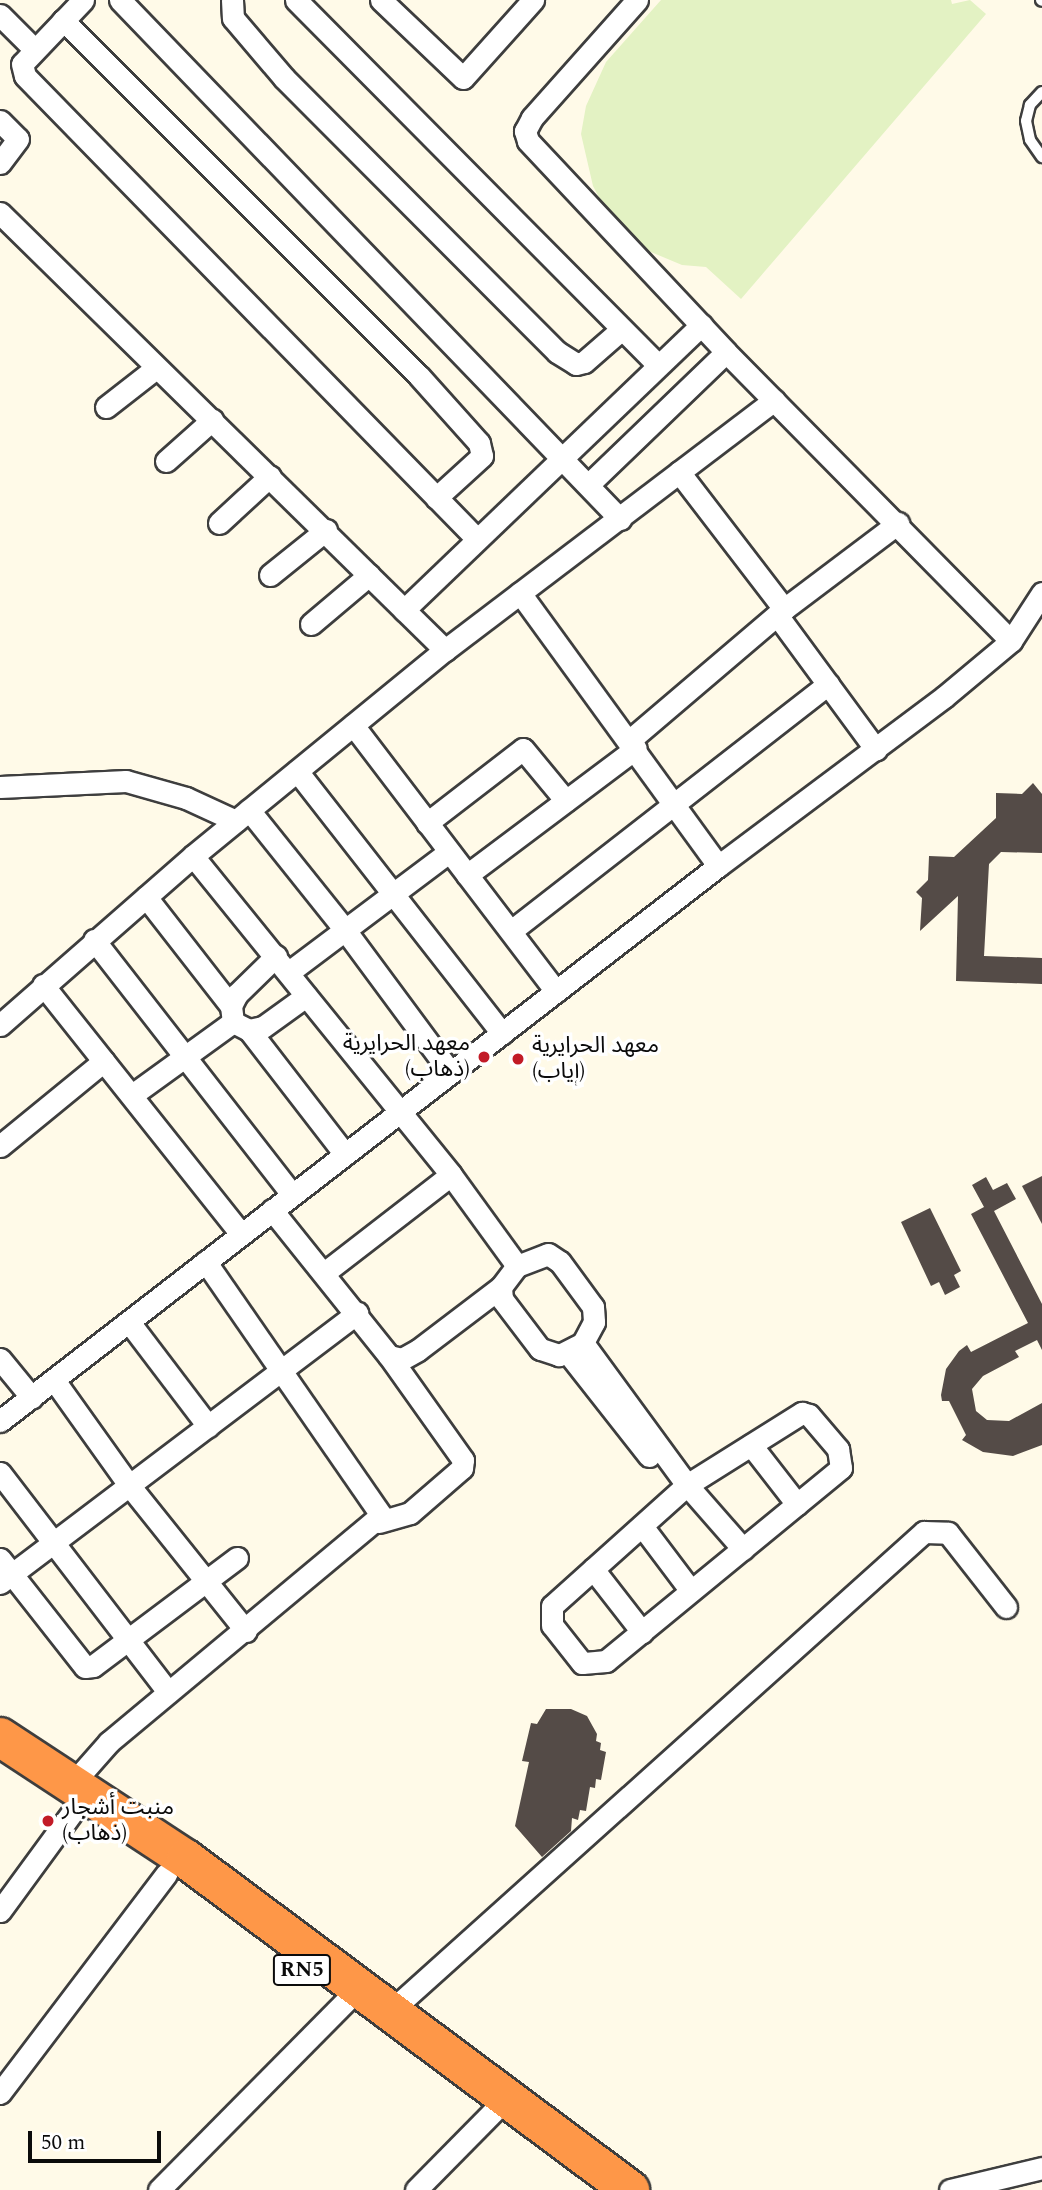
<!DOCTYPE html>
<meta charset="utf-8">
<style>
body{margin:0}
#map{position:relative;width:1042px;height:2190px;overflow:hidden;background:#fffae8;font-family:Spectral,"Noto Sans Arabic",serif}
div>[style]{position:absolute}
.pitch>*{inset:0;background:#e3f2c3}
.building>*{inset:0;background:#544b47}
.roads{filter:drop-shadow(2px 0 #3e3e3e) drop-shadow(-2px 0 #3e3e3e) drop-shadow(0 2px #3e3e3e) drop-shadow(0 -2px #3e3e3e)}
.lane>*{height:10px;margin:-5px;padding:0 5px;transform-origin:5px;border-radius:5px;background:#fff}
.street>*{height:21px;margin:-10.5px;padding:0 10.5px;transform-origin:10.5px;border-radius:10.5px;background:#fff}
.highway>*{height:38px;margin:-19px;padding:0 19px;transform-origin:19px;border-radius:19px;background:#fe9748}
.dots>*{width:19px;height:19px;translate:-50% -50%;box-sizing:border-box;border:4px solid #fff;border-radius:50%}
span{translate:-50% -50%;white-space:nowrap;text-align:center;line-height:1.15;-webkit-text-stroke:7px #fff;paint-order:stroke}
.shield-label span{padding:2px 5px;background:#fff;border:2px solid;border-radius:5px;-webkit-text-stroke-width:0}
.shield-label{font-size:21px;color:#0b0b0b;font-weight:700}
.poi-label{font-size:23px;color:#0b0b0b}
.right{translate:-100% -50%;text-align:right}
.left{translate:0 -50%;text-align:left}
.scale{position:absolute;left:28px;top:2131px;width:133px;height:32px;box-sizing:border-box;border:4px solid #0b0b0b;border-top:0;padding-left:9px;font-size:21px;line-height:24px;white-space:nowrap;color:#0b0b0b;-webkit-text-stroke:5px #fff;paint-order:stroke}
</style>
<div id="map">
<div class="pitch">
<div style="clip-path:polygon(661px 0,951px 0,952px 4px,970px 0,986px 14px,741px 299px,706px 267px,682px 265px,639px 247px,603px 205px,593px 186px,581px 134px,586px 106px,606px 62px)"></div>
</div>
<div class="building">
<div style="clip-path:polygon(1033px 783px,1042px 794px,1042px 853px,1001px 852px,989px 864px,984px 956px,1042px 958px,1042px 984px,956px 981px,958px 896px,920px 931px,922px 898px,916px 892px,928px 880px,929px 856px,954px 857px,996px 818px,996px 793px,1022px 794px)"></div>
<div style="clip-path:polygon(1042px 1176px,1042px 1224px,1022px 1186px)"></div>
<div style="clip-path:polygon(986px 1177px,993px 1190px,1007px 1183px,1016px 1199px,994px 1211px,1042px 1304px,1042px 1350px,1037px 1340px,1015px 1351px,1019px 1357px,983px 1376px,972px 1389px,976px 1411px,987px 1420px,1009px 1421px,1042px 1403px,1042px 1445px,1013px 1456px,983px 1452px,962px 1440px,966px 1435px,949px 1401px,942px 1401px,941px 1395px,946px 1369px,959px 1351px,967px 1345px,971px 1352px,1028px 1323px,971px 1214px,984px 1207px,972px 1185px)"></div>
<div style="clip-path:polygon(930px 1208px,961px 1271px,954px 1275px,960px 1287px,945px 1295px,939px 1282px,931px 1286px,901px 1222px)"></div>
<div style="clip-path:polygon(546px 1709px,571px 1709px,587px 1716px,597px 1734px,596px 1741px,601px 1743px,600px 1750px,606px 1752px,601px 1780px,596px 1779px,595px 1788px,590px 1787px,586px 1811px,580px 1810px,578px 1820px,572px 1818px,571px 1831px,542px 1857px,515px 1826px,529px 1762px,522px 1761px,531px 1723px,537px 1724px)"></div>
</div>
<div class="roads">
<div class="lane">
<div style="left:1041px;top:0;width:1px;rotate:45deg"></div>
<div style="left:1042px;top:92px;width:18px;rotate:133deg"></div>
<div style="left:1030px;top:105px;width:16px;rotate:104deg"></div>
<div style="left:1026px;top:121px;width:19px;rotate:78deg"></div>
<div style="left:1030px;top:140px;width:21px;rotate:55deg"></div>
</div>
<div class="street">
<div style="left:83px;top:0;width:88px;rotate:133.6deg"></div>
<div style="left:22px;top:64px;width:12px;rotate:76deg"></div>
<div style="left:25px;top:76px;width:647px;rotate:45.69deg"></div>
<div style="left:120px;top:0;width:721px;rotate:46.07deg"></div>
<div style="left:232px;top:0;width:18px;rotate:87deg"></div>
<div style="left:233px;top:18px;width:79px;rotate:49.6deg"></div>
<div style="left:284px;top:78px;width:387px;rotate:45.1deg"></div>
<div style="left:557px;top:352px;width:22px;rotate:32deg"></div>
<div style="left:576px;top:364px;width:8px;rotate:-14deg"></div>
<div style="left:584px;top:362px;width:50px;rotate:-41deg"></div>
<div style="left:296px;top:0;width:514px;rotate:45.24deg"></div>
<div style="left:381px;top:0;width:113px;rotate:43.6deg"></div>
<div style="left:463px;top:78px;width:105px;rotate:-48.1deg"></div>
<div style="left:637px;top:0;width:158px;rotate:131.7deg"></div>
<div style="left:532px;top:118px;width:15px;rotate:118deg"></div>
<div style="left:525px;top:131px;width:10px;rotate:73deg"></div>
<div style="left:528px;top:141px;width:289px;rotate:46.8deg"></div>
<div style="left:726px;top:352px;width:406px;rotate:45.4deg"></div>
<div style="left:0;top:15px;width:48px;rotate:45deg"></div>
<div style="left:63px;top:20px;width:503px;rotate:45deg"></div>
<div style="left:419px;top:376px;width:90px;rotate:48.2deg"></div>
<div style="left:479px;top:443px;width:13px;rotate:77deg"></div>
<div style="left:482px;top:456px;width:62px;rotate:137.6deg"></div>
<div style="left:0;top:121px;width:25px;rotate:45deg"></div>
<div style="left:18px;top:139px;width:30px;rotate:127deg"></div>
<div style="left:0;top:213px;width:624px;rotate:44.48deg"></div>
<div style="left:106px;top:407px;width:63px;rotate:-38deg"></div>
<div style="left:166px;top:461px;width:62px;rotate:-41.7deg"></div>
<div style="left:679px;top:472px;width:173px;rotate:52.5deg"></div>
<div style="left:589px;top:484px;width:190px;rotate:-43.9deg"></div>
<div style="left:219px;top:523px;width:69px;rotate:-42.7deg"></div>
<div style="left:270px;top:575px;width:72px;rotate:-38.8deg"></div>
<div style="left:520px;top:593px;width:337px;rotate:54deg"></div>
<div style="left:404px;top:610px;width:412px;rotate:-43.8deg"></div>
<div style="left:777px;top:615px;width:167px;rotate:53.7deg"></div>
<div style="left:311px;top:624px;width:76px;rotate:-40.2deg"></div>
<div style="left:353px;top:725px;width:335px;rotate:52.7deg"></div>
<div style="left:630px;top:740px;width:202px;rotate:-40.4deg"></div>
<div style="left:784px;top:609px;width:143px;rotate:-37deg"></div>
<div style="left:297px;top:771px;width:333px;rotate:52deg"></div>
<div style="left:0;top:787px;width:126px;rotate:-2.7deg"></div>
<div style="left:126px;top:781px;width:62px;rotate:15.8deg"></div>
<div style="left:186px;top:798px;width:55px;rotate:24.7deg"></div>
<div style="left:249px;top:810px;width:154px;rotate:51.3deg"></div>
<div style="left:345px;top:930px;width:177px;rotate:53.5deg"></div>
<div style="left:427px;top:823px;width:121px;rotate:-37.6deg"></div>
<div style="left:523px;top:749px;width:67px;rotate:50.4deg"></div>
<div style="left:193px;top:856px;width:410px;rotate:51deg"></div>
<div style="left:451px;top:1175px;width:112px;rotate:54deg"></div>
<div style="left:467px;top:875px;width:211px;rotate:-36.9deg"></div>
<div style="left:146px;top:897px;width:138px;rotate:52.1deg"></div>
<div style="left:511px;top:931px;width:402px;rotate:-37.9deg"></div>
<div style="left:94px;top:940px;width:322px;rotate:52.1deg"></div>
<div style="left:276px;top:956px;width:54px;rotate:135.7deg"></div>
<div style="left:237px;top:994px;width:13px;rotate:117deg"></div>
<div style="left:231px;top:1006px;width:16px;rotate:83deg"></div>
<div style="left:233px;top:1022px;width:18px;rotate:27deg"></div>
<div style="left:249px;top:1030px;width:14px;rotate:-12deg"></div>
<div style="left:263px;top:1027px;width:53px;rotate:-35.8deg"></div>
<div style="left:289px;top:972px;width:200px;rotate:-36.9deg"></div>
<div style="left:43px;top:985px;width:318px;rotate:51.5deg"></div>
<div style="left:0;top:1025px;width:257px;rotate:-41.2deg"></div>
<div style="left:193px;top:856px;width:325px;rotate:-39.3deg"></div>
<div style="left:445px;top:650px;width:413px;rotate:-37.2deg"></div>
<div style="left:249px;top:1030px;width:157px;rotate:52.3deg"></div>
<div style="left:132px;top:1095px;width:125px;rotate:-35.9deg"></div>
<div style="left:0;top:1146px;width:134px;rotate:-39.3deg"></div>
<div style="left:272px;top:1210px;width:187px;rotate:51.3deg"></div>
<div style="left:389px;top:1356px;width:13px;rotate:13deg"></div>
<div style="left:402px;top:1359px;width:18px;rotate:-29deg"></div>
<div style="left:418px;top:1350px;width:104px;rotate:-37.2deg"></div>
<div style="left:548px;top:1254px;width:14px;rotate:34deg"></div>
<div style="left:560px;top:1262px;width:56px;rotate:53.7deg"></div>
<div style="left:593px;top:1307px;width:15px;rotate:86deg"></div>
<div style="left:594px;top:1322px;width:24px;rotate:118deg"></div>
<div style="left:583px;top:1343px;width:27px;rotate:153deg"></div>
<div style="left:559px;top:1355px;width:20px;rotate:-162deg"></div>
<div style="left:540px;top:1349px;width:63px;rotate:-127.2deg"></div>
<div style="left:502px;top:1299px;width:12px;rotate:-95deg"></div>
<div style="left:501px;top:1287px;width:26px;rotate:-53deg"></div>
<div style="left:517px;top:1266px;width:33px;rotate:-21deg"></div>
<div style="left:324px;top:1273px;width:160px;rotate:-37.7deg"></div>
<div style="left:129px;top:1322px;width:131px;rotate:52.8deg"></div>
<div style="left:583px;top:1343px;width:176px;rotate:53.8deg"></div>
<div style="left:687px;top:1485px;width:85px;rotate:48.8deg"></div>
<div style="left:568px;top:1353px;width:131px;rotate:51.8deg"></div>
<div style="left:0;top:1359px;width:50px;rotate:50.6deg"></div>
<div style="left:54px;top:1380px;width:129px;rotate:54.5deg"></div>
<div style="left:129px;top:1485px;width:187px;rotate:51.3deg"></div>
<div style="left:802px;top:1413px;width:7px;rotate:16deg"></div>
<div style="left:809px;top:1415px;width:45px;rotate:49.5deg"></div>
<div style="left:838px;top:1449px;width:19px;rotate:81deg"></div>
<div style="left:841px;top:1468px;width:304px;rotate:140.6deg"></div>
<div style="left:606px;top:1661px;width:24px;rotate:175deg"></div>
<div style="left:582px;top:1663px;width:48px;rotate:-128.3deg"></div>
<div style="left:552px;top:1625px;width:19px;rotate:-90deg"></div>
<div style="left:552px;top:1606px;width:181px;rotate:-41.9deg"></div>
<div style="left:687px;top:1485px;width:136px;rotate:-32.1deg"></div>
<div style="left:0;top:1421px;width:907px;rotate:-37.7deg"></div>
<div style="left:718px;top:866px;width:282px;rotate:-36.8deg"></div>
<div style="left:944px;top:697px;width:87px;rotate:-39.9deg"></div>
<div style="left:1011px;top:641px;width:57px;rotate:-57.1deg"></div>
<div style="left:751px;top:1445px;width:75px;rotate:52.1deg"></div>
<div style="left:0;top:1473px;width:276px;rotate:52.5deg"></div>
<div style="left:379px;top:1522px;width:32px;rotate:-16deg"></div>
<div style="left:410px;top:1513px;width:69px;rotate:-40.9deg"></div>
<div style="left:462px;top:1468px;width:8px;rotate:-83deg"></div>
<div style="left:463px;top:1460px;width:128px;rotate:-125.4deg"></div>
<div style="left:642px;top:1526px;width:81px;rotate:53deg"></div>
<div style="left:0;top:1559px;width:137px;rotate:51.8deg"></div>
<div style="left:85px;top:1667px;width:8px;rotate:-7deg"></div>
<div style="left:93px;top:1666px;width:180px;rotate:-36.9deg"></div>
<div style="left:593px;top:1569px;width:80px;rotate:52.1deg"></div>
<div style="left:0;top:1583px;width:448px;rotate:-37.1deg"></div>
<div style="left:72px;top:1784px;width:56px;rotate:-48.6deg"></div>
<div style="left:109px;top:1742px;width:354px;rotate:-39.8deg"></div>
<div style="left:381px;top:1515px;width:308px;rotate:-124.7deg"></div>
<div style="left:0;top:1911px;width:125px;rotate:-53.8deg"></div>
<div style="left:384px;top:2017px;width:726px;rotate:-41.93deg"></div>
<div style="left:924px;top:1532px;width:24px;rotate:2deg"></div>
<div style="left:948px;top:1533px;width:94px;rotate:51.9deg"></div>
<div style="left:0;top:2093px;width:275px;rotate:-52.8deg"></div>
<div style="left:159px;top:2190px;width:266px;rotate:-45.3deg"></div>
<div style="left:416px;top:2190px;width:110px;rotate:-45.4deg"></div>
<div style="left:950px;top:2190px;width:95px;rotate:-13.4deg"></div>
</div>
<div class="highway">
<div style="left:0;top:1737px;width:222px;rotate:33.3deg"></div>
<div style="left:186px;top:1859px;width:554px;rotate:36.7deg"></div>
</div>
</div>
<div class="dots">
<div style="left:484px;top:1057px;background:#c21b27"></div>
<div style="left:518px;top:1059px;background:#c21b27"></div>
<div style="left:48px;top:1821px;background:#c21b27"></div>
</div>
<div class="shield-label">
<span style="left:302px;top:1970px">RN5</span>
</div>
<div class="poi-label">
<span class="right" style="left:470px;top:1057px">معهد الحرايرية<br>(ذهاب)</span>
<span class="left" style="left:532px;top:1059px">معهد الحرايرية<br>(إياب)</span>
<span class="left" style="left:62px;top:1821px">منبت أشجار<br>(ذهاب)</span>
</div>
<div class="scale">50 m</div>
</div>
